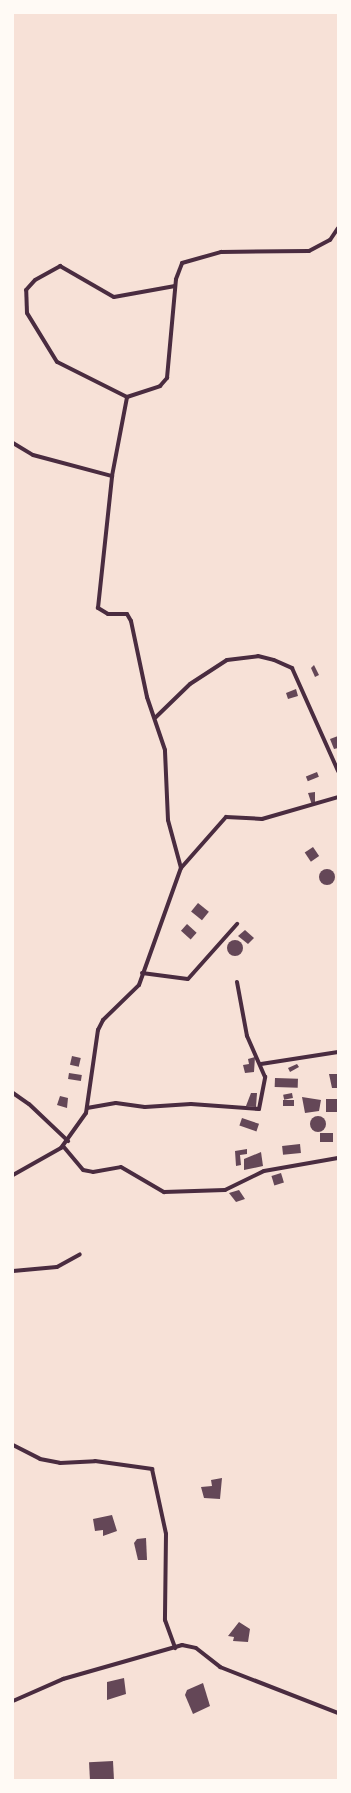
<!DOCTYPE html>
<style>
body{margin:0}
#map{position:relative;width:351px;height:1793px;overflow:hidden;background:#f7e1d7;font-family:Helvetica,sans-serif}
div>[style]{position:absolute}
.building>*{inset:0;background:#644757;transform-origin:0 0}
.round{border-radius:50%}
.minor>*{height:4px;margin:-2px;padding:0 2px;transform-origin:2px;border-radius:2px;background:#4a2c40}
span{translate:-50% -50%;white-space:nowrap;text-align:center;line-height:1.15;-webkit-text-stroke:4px #fffaf5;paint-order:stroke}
.frame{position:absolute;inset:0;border:14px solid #fffaf5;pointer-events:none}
</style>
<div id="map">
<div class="building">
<div style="clip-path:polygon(314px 665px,319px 675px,315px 677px,311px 668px)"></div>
<div style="clip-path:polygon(296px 689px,298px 696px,288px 699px,286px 693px)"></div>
<div style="clip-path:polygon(338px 736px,338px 748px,334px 749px,330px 739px)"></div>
<div style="left:317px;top:772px;width:5px;height:12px;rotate:68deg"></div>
<div style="clip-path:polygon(315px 792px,315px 802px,312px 805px,308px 793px)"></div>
<div style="left:313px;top:847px;width:11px;height:10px;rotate:56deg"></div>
<div class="round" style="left:319px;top:869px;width:16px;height:16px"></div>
<div style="left:198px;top:903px;width:14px;height:11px;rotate:39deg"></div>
<div style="left:187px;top:924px;width:13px;height:9px;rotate:42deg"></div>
<div style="clip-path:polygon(245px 930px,254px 938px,248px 944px,238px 936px)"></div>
<div class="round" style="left:227px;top:940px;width:16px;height:16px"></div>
<div style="left:72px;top:1056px;width:9px;height:9px;rotate:13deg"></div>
<div style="clip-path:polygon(255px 1057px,254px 1072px,245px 1073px,243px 1065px,249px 1064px,248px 1059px)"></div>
<div style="clip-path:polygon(297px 1064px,299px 1067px,290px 1072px,288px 1068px)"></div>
<div style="left:69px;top:1073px;width:13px;height:6px;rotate:9deg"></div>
<div style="clip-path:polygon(329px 1074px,338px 1074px,338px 1088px,332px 1088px)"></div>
<div style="left:275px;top:1078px;width:23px;height:9px;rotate:2deg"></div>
<div style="clip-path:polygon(251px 1093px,257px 1093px,256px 1107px,246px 1106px)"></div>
<div style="left:292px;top:1093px;width:5px;height:9px;rotate:79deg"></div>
<div style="clip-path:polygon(60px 1096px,68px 1098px,67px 1108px,57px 1105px)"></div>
<div style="clip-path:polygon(302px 1097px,321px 1100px,319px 1111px,305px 1113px)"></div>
<div style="left:326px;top:1099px;width:12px;height:13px"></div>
<div style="left:283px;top:1100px;width:11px;height:6px"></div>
<div class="round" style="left:310px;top:1116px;width:16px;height:16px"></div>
<div style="left:242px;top:1118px;width:18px;height:8px;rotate:19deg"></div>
<div style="left:333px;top:1133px;width:9px;height:13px;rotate:90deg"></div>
<div style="left:300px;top:1144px;width:9px;height:18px;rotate:84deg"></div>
<div style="clip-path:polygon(247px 1149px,247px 1154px,240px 1155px,241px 1165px,236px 1166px,235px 1151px)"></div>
<div style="clip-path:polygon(261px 1152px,263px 1166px,244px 1170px,244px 1159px)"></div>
<div style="left:281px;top:1173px;width:10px;height:10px;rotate:73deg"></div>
<div style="clip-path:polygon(239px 1190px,245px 1199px,236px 1202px,229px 1193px)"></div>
<div style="clip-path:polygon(222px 1478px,220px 1499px,204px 1498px,201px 1487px,212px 1486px,211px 1480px)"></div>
<div style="clip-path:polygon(112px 1515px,117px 1531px,103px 1536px,103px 1530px,95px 1531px,93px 1519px)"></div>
<div style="clip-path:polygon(146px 1538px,147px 1560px,138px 1560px,134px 1543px,137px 1539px)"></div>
<div style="clip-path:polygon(239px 1622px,250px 1629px,248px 1642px,233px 1641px,234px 1637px,228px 1636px)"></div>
<div style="clip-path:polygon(124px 1678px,126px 1694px,107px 1700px,107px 1682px)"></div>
<div style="clip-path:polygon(203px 1683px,210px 1706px,193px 1714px,185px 1695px,187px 1690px)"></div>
<div style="left:113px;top:1761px;width:19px;height:24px;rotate:87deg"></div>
</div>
<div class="minor">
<div style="left:127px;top:397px;width:78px;rotate:-153.4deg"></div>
<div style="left:57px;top:362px;width:57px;rotate:-121.5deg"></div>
<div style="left:27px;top:313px;width:23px;rotate:-92deg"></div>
<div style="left:26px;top:290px;width:13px;rotate:-48deg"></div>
<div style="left:35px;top:280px;width:29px;rotate:-29deg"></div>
<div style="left:60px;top:266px;width:62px;rotate:29.9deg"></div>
<div style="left:114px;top:297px;width:62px;rotate:-10.2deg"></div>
<div style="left:13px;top:443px;width:23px;rotate:31deg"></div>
<div style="left:33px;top:455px;width:82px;rotate:14.9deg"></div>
<div style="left:156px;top:717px;width:47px;rotate:-44.1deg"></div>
<div style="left:190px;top:684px;width:44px;rotate:-33deg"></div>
<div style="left:227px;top:660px;width:31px;rotate:-7deg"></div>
<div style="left:258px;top:656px;width:16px;rotate:14deg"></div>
<div style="left:274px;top:660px;width:20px;rotate:24deg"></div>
<div style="left:292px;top:668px;width:113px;rotate:65.9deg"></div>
<div style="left:181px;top:868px;width:68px;rotate:-48.6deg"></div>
<div style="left:226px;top:817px;width:36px;rotate:3deg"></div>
<div style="left:262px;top:819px;width:79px;rotate:-16.1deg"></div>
<div style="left:142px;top:973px;width:46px;rotate:7.4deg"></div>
<div style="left:188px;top:979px;width:74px;rotate:-48.3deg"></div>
<div style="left:261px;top:1064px;width:78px;rotate:-8.9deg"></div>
<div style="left:13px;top:1093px;width:19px;rotate:35deg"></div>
<div style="left:29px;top:1104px;width:54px;rotate:43.5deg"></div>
<div style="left:87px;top:1108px;width:29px;rotate:-10deg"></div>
<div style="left:116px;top:1103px;width:29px;rotate:8deg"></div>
<div style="left:145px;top:1107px;width:46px;rotate:-3.7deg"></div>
<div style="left:191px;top:1104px;width:68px;rotate:4.2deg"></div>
<div style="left:259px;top:1109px;width:33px;rotate:-79deg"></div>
<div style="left:265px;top:1077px;width:45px;rotate:-113.7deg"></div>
<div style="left:247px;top:1036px;width:55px;rotate:-100.5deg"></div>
<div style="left:63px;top:1146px;width:31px;rotate:50deg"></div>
<div style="left:83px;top:1170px;width:10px;rotate:11deg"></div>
<div style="left:93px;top:1172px;width:28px;rotate:-10deg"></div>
<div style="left:121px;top:1167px;width:50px;rotate:30.2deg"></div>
<div style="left:164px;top:1192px;width:61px;rotate:-1.9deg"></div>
<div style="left:225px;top:1190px;width:43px;rotate:-26deg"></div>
<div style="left:264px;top:1171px;width:75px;rotate:-10deg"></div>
<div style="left:13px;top:1175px;width:55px;rotate:-29.4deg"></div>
<div style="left:61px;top:1148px;width:43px;rotate:-54.5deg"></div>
<div style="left:86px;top:1113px;width:84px;rotate:-81.8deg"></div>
<div style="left:98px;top:1030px;width:11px;rotate:-63deg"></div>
<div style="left:103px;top:1020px;width:50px;rotate:-44.2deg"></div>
<div style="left:139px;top:985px;width:124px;rotate:-70.3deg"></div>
<div style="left:181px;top:868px;width:50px;rotate:-105.2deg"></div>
<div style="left:168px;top:820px;width:70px;rotate:-92.5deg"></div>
<div style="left:165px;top:750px;width:56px;rotate:-108.8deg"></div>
<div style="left:147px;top:697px;width:78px;rotate:-101.9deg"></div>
<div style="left:131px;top:621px;width:8px;rotate:-120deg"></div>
<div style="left:127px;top:614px;width:19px;rotate:180deg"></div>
<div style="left:108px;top:614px;width:12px;rotate:-149deg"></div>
<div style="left:98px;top:608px;width:133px;rotate:-83.9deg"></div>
<div style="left:112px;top:476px;width:80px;rotate:-79.2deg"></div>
<div style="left:127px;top:397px;width:35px;rotate:-18deg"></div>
<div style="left:160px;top:386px;width:11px;rotate:-49deg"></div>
<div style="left:167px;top:378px;width:99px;rotate:-84.8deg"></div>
<div style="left:176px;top:279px;width:17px;rotate:-69deg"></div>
<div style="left:182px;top:263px;width:41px;rotate:-15.8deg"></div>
<div style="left:221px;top:252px;width:88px;rotate:-0.7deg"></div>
<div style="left:309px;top:251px;width:24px;rotate:-28deg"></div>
<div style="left:330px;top:240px;width:14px;rotate:-56deg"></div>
<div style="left:13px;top:1271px;width:44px;rotate:-5.2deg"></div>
<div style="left:57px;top:1267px;width:26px;rotate:-29deg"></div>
<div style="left:13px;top:1445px;width:30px;rotate:27deg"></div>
<div style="left:40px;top:1459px;width:20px;rotate:11deg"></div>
<div style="left:60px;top:1463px;width:35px;rotate:-3deg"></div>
<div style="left:95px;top:1461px;width:58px;rotate:8deg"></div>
<div style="left:152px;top:1469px;width:66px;rotate:77.8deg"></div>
<div style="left:166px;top:1534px;width:86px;rotate:90.7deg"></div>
<div style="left:165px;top:1620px;width:30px;rotate:70deg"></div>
<div style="left:13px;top:1701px;width:55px;rotate:-23.7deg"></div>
<div style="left:63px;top:1679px;width:124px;rotate:-15.9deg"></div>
<div style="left:182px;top:1645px;width:14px;rotate:12deg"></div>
<div style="left:196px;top:1648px;width:31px;rotate:38deg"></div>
<div style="left:220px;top:1667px;width:127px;rotate:21.3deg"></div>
</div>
<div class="frame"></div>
</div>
